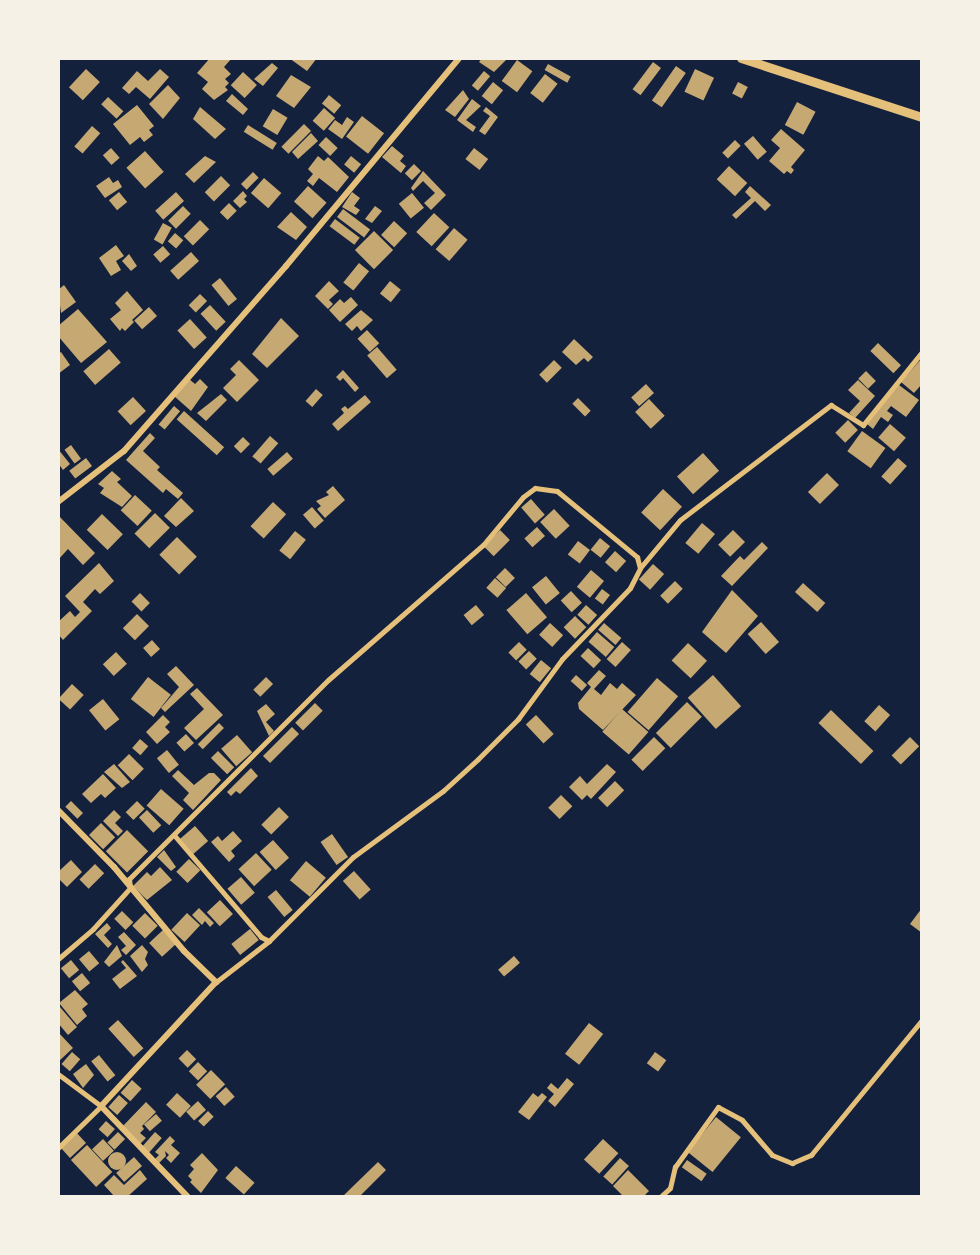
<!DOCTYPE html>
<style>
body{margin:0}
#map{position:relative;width:980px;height:1255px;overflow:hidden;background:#14213d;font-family:"Work Sans",sans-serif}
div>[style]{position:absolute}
.building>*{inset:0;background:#c6a872;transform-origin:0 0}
.round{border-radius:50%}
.minor>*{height:5px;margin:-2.5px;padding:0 2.5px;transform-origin:2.5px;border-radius:2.5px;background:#e5c07b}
.tertiary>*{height:6px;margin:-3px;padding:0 3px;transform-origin:3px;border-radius:3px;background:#e5c07b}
.trunk>*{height:9px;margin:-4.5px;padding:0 4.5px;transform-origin:4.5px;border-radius:4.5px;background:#e5c07b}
span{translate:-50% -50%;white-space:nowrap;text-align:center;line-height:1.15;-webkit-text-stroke:5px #f6f1e7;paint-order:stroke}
.frame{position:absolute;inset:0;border:60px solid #f6f1e7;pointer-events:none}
</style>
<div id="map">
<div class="building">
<div style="clip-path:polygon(210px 58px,232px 58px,224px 67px,231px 74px,225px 79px,229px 83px,225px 87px,228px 90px,214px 100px,202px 89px,208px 82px,197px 73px)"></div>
<div style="clip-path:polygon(289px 58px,317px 58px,307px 71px)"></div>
<div style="clip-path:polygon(482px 58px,502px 58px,506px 60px,494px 72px,479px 62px)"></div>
<div style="left:517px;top:60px;width:19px;height:26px;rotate:36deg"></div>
<div style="left:653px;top:62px;width:10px;height:34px;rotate:37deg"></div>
<div style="clip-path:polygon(272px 63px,278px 68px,263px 86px,254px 79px)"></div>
<div style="left:548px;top:64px;width:26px;height:7px;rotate:29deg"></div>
<div style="left:676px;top:66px;width:12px;height:42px;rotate:35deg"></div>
<div style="left:86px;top:69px;width:19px;height:25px;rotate:43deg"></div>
<div style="clip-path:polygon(160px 69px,169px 77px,150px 99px,136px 87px,129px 94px,122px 88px,137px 71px,148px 81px)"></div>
<div style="left:695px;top:69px;width:21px;height:25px;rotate:25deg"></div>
<div style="left:484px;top:71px;width:8px;height:19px;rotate:40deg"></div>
<div style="left:243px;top:72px;width:19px;height:18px;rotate:43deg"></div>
<div style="left:545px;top:74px;width:16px;height:24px;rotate:38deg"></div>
<div style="clip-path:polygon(291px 75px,311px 87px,294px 108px,276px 96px)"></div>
<div style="left:493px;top:82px;width:13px;height:18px;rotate:39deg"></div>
<div style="left:738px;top:82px;width:11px;height:13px;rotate:27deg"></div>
<div style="clip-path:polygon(168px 85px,180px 98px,163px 119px,149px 104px)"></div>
<div style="clip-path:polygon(463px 90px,469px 99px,455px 117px,445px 110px)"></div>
<div style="clip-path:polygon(232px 94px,248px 109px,243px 115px,226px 101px)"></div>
<div style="left:329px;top:95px;width:16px;height:11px;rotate:40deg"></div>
<div style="left:108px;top:97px;width:21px;height:10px;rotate:43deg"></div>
<div style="clip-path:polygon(472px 99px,481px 106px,466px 120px,476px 127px,473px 132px,457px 120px)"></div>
<div style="left:797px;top:102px;width:21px;height:26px;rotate:28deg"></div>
<div style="clip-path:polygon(137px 105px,154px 126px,149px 130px,153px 135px,144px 142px,140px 137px,130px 145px,113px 124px)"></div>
<div style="clip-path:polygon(200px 107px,226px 129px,215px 139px,193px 119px)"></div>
<div style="clip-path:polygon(486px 107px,498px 117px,485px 135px,479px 131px,490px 116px,483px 111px)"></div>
<div style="left:324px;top:108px;width:15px;height:17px;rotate:42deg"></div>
<div style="left:273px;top:109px;width:17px;height:20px;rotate:31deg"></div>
<div style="left:362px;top:116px;width:28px;height:26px;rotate:38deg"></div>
<div style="clip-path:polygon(347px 117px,354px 122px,342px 139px,328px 129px,335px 120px,342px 125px)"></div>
<div style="left:304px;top:124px;width:10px;height:32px;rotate:45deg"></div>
<div style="left:248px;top:125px;width:34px;height:8px;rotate:32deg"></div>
<div style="left:92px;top:126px;width:11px;height:27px;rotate:41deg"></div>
<div style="clip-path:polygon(781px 129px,805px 150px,791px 167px,794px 170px,791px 174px,787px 171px,784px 174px,769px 161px,780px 148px,771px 140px)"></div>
<div style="clip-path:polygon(311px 133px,318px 141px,298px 159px,292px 152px)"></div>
<div style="left:753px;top:136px;width:21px;height:12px;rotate:49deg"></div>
<div style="left:326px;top:137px;width:16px;height:11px;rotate:43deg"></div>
<div style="left:735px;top:140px;width:8px;height:18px;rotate:45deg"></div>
<div style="clip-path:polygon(392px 146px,404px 156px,400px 161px,406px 166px,401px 173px,382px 157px)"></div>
<div style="left:111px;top:148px;width:13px;height:11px;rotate:48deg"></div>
<div style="left:474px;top:148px;width:18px;height:14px;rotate:38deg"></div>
<div style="left:145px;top:151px;width:28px;height:25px;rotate:48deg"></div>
<div style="clip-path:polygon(205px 156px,216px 162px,194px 183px,185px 174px)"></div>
<div style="clip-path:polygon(318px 156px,324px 161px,328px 157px,349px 177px,337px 192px,319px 178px,313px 186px,307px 181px,313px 174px,308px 169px)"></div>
<div style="left:351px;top:156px;width:13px;height:11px;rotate:39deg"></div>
<div style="left:414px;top:164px;width:10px;height:13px;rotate:45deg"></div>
<div style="left:729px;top:166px;width:25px;height:18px;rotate:43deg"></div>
<div style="clip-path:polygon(423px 171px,446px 195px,431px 210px,424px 203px,435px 193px,423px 181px,413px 191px,411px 188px)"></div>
<div style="left:253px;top:172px;width:8px;height:17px;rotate:45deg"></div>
<div style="left:221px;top:176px;width:13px;height:23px;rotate:45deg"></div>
<div style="clip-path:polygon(109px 177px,113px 183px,118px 180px,122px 187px,105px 198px,96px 186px)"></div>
<div style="left:264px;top:178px;width:23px;height:20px;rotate:41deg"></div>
<div style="left:308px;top:186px;width:25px;height:21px;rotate:42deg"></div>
<div style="clip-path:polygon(750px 186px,771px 205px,765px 211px,755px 201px,736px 219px,732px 215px,751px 198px,745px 192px)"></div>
<div style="clip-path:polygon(243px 191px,247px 196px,244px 199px,247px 202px,240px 208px,233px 201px)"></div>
<div style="left:119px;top:192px;width:13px;height:13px;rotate:51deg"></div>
<div style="left:176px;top:192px;width:12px;height:28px;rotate:48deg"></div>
<div style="clip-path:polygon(352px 192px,360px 198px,354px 206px,360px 210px,356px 215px,342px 207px)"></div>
<div style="left:412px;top:193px;width:19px;height:17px;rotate:51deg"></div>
<div style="left:229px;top:203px;width:11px;height:13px;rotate:45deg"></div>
<div style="left:183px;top:206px;width:11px;height:21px;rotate:45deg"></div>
<div style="clip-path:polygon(375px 206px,382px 211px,372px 223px,365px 219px)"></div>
<div style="left:343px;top:209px;width:34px;height:10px;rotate:37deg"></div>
<div style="clip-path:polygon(291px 212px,307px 227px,296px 240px,277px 227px)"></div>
<div style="left:434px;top:213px;width:21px;height:26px;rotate:43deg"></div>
<div style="left:335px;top:219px;width:31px;height:9px;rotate:37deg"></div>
<div style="left:200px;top:220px;width:13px;height:23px;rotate:45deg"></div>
<div style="left:394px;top:221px;width:18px;height:19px;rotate:43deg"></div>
<div style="left:163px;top:223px;width:10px;height:19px;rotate:29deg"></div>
<div style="left:454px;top:228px;width:18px;height:28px;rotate:41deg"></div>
<div style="left:374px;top:231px;width:27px;height:27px;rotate:45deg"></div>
<div style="left:175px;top:233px;width:11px;height:11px;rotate:41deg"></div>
<div style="clip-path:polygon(116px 245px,124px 256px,116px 261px,121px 270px,111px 276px,99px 258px)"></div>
<div style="left:163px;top:246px;width:11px;height:13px;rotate:49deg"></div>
<div style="left:191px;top:252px;width:12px;height:28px;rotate:48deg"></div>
<div style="clip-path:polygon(129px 254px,137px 266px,131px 271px,122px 261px)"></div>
<div style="left:359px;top:263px;width:13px;height:25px;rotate:39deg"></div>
<div style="left:220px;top:278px;width:27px;height:11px;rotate:51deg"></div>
<div style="clip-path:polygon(329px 281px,339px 291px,329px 300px,333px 304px,328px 309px,315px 296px)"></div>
<div style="left:390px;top:281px;width:14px;height:16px;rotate:39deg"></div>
<div style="clip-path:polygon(64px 285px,76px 302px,61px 313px,58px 290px)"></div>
<div style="clip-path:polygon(127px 291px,143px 310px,132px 320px,134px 322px,125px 331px,122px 328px,120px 331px,110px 319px,121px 310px,115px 303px)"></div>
<div style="left:200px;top:294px;width:10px;height:16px;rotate:45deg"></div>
<div style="clip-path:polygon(351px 297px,358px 305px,340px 322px,329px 310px,340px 299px,344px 303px)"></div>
<div style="left:210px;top:305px;width:23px;height:13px;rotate:47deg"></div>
<div style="left:149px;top:307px;width:12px;height:20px;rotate:48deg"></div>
<div style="clip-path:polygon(78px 309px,107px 342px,81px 363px,58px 336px,58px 326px)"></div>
<div style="clip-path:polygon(361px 310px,373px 320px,361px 331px,357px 326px,352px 331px,345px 324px)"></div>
<div style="clip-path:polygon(281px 318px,299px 336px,267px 368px,252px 354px)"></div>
<div style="left:190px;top:319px;width:25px;height:17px;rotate:48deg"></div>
<div style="left:367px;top:330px;width:18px;height:13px;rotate:47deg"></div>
<div style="clip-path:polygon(574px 339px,593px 357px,588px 362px,584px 358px,576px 365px,562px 352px)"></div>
<div style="left:878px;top:343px;width:32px;height:11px;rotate:44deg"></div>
<div style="left:377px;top:347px;width:30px;height:13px;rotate:49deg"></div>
<div style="left:109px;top:349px;width:18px;height:34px;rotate:49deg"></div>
<div style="clip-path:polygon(61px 352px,70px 365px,58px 374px,58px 354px)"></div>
<div style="clip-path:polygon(922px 358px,922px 384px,914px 393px,901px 382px)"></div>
<div style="clip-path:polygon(239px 360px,259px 380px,237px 402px,223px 388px,236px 375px,230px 369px)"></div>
<div style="left:554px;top:360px;width:11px;height:21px;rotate:45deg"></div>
<div style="clip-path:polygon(343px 370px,359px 388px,355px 392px,343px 378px,340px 381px,336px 377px)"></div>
<div style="left:866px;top:371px;width:14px;height:11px;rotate:45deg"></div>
<div style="clip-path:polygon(189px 379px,195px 384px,200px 379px,208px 387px,191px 411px,174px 396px)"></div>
<div style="clip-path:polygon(858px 380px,875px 396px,855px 418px,849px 413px,860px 401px,848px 390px)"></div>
<div style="left:646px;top:384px;width:12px;height:20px;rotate:48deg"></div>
<div style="clip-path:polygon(899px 385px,919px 400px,906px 417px,891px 406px,887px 411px,893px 415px,888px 422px,881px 417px,873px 429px,867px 424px)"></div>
<div style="left:316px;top:389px;width:9px;height:16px;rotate:41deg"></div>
<div style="clip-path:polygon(221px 394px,227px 400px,206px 421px,197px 413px)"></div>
<div style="clip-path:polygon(365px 395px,371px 402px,338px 431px,332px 424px,344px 413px,341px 409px,345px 406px,348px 409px)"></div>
<div style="left:133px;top:397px;width:19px;height:21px;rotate:47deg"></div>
<div style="left:578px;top:398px;width:18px;height:8px;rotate:45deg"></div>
<div style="left:649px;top:399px;width:23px;height:19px;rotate:47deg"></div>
<div style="left:174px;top:406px;width:8px;height:24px;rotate:40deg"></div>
<div style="left:184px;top:411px;width:54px;height:11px;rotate:42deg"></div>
<div style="left:848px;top:420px;width:14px;height:18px;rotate:45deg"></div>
<div style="left:890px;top:424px;width:21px;height:18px;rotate:41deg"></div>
<div style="left:862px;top:431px;width:29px;height:25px;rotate:36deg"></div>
<div style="clip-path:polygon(150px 433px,155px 438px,143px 451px,160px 467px,157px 470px,183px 493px,178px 499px,166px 489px,163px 493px,126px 460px)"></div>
<div style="left:270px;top:436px;width:11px;height:27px;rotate:41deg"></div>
<div style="left:243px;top:437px;width:10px;height:13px;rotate:45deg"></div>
<div style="left:71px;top:445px;width:17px;height:8px;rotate:54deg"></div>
<div style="clip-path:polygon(58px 449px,70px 464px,63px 470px,58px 463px)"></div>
<div style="left:287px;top:452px;width:9px;height:26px;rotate:49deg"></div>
<div style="left:703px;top:453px;width:24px;height:35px;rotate:48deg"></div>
<div style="left:86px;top:458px;width:10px;height:21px;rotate:53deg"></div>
<div style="left:898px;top:458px;width:12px;height:25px;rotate:42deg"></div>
<div style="clip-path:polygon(112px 471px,121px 479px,117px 482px,132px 496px,122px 507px,100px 493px,104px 488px,98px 484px)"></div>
<div style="left:827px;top:473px;width:17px;height:27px;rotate:45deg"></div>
<div style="clip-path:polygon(333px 486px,345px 500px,325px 518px,317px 509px,321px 506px,316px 501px,329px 495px,326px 492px)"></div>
<div style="left:663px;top:489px;width:26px;height:32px;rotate:43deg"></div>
<div style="left:135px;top:495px;width:23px;height:21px;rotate:43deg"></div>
<div style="clip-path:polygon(181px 498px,194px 511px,176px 527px,164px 516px)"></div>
<div style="left:531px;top:499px;width:21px;height:13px;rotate:49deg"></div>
<div style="left:273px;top:502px;width:18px;height:33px;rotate:43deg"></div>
<div style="left:312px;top:507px;width:18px;height:12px;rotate:49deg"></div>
<div style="left:554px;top:509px;width:23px;height:19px;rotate:47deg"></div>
<div style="left:155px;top:513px;width:21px;height:29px;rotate:45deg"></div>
<div style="left:102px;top:514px;width:29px;height:22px;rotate:44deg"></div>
<div style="clip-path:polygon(58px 515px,95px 553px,83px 565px,68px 549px,58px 560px)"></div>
<div style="left:702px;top:523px;width:17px;height:26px;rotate:40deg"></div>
<div style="left:537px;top:527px;width:12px;height:17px;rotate:48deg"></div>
<div style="left:500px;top:530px;width:14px;height:23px;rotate:45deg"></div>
<div style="left:733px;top:530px;width:17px;height:21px;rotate:45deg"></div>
<div style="left:295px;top:531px;width:14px;height:25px;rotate:39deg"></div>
<div style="left:177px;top:537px;width:28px;height:25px;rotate:45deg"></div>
<div style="left:600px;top:538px;width:13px;height:15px;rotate:39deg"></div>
<div style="left:578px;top:541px;width:15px;height:17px;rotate:37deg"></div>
<div style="clip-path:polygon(762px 542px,768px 548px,732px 586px,721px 576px,740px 556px,744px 560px)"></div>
<div style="left:615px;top:551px;width:15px;height:15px;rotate:42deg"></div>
<div style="clip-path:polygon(99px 563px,114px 581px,100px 594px,95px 589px,83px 602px,92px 611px,63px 640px,58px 634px,58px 622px,70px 611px,75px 617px,80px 612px,65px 596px)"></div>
<div style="left:653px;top:564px;width:15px;height:21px;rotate:42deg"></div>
<div style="left:505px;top:568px;width:14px;height:13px;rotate:45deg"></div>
<div style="left:591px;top:570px;width:17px;height:22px;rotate:40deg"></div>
<div style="left:546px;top:576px;width:22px;height:18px;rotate:51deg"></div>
<div style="left:495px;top:578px;width:15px;height:13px;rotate:42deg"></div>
<div style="left:675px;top:581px;width:11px;height:21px;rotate:45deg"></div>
<div style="left:803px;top:583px;width:30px;height:12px;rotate:42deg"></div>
<div style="left:602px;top:589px;width:10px;height:12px;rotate:37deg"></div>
<div style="clip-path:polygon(732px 590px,758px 616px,726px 653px,702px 632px)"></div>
<div style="left:571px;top:591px;width:16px;height:14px;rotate:47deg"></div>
<div style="left:140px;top:593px;width:14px;height:12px;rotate:45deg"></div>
<div style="left:526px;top:593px;width:32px;height:26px;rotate:49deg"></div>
<div style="left:476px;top:605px;width:13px;height:16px;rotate:51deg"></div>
<div style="left:586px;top:605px;width:15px;height:13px;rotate:42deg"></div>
<div style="left:137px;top:614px;width:17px;height:20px;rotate:45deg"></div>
<div style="left:575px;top:616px;width:16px;height:16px;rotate:45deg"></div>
<div style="left:761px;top:622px;width:27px;height:18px;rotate:48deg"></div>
<div style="left:550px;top:623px;width:18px;height:16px;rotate:43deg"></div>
<div style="left:604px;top:623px;width:23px;height:9px;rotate:41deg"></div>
<div style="left:597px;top:632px;width:23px;height:13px;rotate:41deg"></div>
<div style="left:152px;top:640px;width:12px;height:12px;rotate:48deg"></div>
<div style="left:519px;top:642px;width:11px;height:15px;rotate:45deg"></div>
<div style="left:622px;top:642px;width:12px;height:23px;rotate:42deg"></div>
<div style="left:688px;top:643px;width:26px;height:24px;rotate:43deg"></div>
<div style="left:588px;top:648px;width:18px;height:11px;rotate:43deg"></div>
<div style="left:529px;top:651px;width:11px;height:15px;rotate:45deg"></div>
<div style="left:116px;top:652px;width:16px;height:18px;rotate:47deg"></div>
<div style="left:541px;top:660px;width:13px;height:18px;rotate:39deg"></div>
<div style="clip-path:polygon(176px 666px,194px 685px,165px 712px,161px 708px,179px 687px,167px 674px)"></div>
<div style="clip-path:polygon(599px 670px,606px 676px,594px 689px,601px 695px,610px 683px,617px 689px,622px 683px,636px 695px,603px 730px,579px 709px,578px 703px,591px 687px,587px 683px)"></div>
<div style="left:576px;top:675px;width:15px;height:8px;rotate:42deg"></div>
<div style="left:713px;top:675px;width:42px;height:34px;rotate:48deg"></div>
<div style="left:148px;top:677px;width:29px;height:28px;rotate:38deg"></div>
<div style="left:266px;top:677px;width:10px;height:18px;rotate:45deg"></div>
<div style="left:657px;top:678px;width:28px;height:45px;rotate:41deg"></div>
<div style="left:72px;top:684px;width:16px;height:20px;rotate:43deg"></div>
<div style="clip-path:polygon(197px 688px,223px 715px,196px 740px,184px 728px,204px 709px,190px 694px)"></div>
<div style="left:103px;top:699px;width:26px;height:18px;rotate:51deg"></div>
<div style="left:687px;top:702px;width:21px;height:44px;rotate:45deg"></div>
<div style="left:315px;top:703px;width:11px;height:28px;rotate:45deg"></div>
<div style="clip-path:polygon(266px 704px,275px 714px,266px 722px,274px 731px,269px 736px,257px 711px)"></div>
<div style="left:879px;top:705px;width:15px;height:22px;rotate:42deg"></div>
<div style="left:622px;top:709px;width:35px;height:30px;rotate:41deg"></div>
<div style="left:831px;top:710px;width:59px;height:18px;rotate:44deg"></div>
<div style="clip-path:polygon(163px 715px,170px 722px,165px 727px,170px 732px,157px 744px,146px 732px)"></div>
<div style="left:536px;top:715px;width:26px;height:14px;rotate:47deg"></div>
<div style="left:219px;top:723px;width:7px;height:30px;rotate:45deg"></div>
<div style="left:292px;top:727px;width:10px;height:41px;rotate:45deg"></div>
<div style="left:186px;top:734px;width:12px;height:13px;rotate:48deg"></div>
<div style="left:237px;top:735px;width:23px;height:21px;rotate:49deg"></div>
<div style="left:654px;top:737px;width:16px;height:32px;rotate:45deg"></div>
<div style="left:910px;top:737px;width:13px;height:26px;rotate:45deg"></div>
<div style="left:140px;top:739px;width:11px;height:12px;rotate:41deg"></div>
<div style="left:167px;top:750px;width:19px;height:13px;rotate:51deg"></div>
<div style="left:218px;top:751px;width:23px;height:10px;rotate:45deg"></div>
<div style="left:129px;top:754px;width:21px;height:16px;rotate:45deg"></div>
<div style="clip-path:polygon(114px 764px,130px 782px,122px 788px,104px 772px)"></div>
<div style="clip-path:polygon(607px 764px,616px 772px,591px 799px,587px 795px,582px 800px,569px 787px,580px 776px,587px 784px)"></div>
<div style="clip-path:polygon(251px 768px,258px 776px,240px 794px,236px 791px,231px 796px,227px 792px)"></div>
<div style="clip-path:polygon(178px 770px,194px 785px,209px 773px,214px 773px,221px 780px,193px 810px,183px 800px,189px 793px,172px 776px)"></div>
<div style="clip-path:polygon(103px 774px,116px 788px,105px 798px,101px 794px,91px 803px,82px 794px)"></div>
<div style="left:615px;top:781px;width:13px;height:24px;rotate:45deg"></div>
<div style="left:161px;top:789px;width:30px;height:22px;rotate:41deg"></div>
<div style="left:561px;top:795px;width:16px;height:18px;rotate:45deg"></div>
<div style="left:71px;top:801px;width:17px;height:8px;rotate:45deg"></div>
<div style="left:137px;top:801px;width:11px;height:16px;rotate:45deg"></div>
<div style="left:279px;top:807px;width:14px;height:25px;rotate:45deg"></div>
<div style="clip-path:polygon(114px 810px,121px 817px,115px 823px,123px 831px,118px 836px,103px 821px)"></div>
<div style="left:147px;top:810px;width:21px;height:11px;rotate:47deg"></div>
<div style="left:101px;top:823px;width:20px;height:17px;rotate:45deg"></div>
<div style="left:195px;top:826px;width:20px;height:20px;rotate:49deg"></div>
<div style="left:127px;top:830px;width:30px;height:30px;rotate:45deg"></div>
<div style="clip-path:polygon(233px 831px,242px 841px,231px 851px,235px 856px,229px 862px,211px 842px,218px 836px,222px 841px)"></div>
<div style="left:332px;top:834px;width:28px;height:14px;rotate:55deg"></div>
<div style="left:273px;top:840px;width:24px;height:18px;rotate:48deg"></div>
<div style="clip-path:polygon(164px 850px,176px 867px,171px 871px,157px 857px)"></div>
<div style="left:256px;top:853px;width:23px;height:24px;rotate:47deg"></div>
<div style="left:189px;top:859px;width:16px;height:18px;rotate:45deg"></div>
<div style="clip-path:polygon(71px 860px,82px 872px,67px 887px,58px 878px,58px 872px)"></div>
<div style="left:306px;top:861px;width:26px;height:25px;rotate:40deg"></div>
<div style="left:95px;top:864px;width:13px;height:22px;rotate:45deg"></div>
<div style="clip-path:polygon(160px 867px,172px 880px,147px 900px,133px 886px,147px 872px,151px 876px)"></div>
<div style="left:354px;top:871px;width:25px;height:15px;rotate:48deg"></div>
<div style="left:241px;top:877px;width:21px;height:18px;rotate:49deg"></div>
<div style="left:276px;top:890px;width:26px;height:11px;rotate:50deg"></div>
<div style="left:220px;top:900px;width:19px;height:18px;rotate:47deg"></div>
<div style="clip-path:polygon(199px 908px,214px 923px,210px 927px,205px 921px,202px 925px,192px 915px)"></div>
<div style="clip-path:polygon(922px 908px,922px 933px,910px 924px)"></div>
<div style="left:122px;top:911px;width:16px;height:11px;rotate:45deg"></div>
<div style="left:145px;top:913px;width:18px;height:18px;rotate:45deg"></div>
<div style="left:187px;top:913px;width:18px;height:23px;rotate:43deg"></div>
<div style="clip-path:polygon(107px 923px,111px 928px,104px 935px,112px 944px,108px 948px,95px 934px)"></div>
<div style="left:250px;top:929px;width:14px;height:24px;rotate:51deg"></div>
<div style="left:163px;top:930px;width:19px;height:19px;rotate:47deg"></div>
<div style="clip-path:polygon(124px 932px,136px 945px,126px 955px,121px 950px,126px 946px,118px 937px)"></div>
<div style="clip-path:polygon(117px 945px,122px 956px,109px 967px,104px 962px)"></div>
<div style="clip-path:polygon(142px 945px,148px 952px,145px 959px,148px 965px,142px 972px,130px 956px)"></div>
<div style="left:89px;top:951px;width:16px;height:13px;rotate:50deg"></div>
<div style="left:514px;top:956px;width:9px;height:21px;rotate:49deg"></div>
<div style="left:71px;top:960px;width:13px;height:13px;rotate:51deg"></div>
<div style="clip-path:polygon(123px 960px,137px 976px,120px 989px,112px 979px,126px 968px,121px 962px)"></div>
<div style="left:82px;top:973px;width:13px;height:13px;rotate:51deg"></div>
<div style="clip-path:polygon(75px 990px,88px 1004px,82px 1009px,87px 1016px,77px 1025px,59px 1003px)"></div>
<div style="clip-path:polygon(60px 1007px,77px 1027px,68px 1035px,58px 1023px)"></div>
<div style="left:118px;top:1020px;width:38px;height:13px;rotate:48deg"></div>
<div style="left:589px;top:1023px;width:18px;height:39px;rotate:38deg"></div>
<div style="clip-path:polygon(58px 1032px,73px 1048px,58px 1062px)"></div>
<div style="left:187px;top:1050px;width:13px;height:12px;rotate:45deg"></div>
<div style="left:72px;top:1052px;width:11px;height:16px;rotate:41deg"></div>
<div style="left:655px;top:1052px;width:14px;height:14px;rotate:36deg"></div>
<div style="left:99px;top:1055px;width:26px;height:10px;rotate:51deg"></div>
<div style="left:198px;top:1062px;width:13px;height:13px;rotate:45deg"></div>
<div style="clip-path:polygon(86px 1064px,94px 1075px,83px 1088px,73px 1074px)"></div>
<div style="left:211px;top:1070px;width:20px;height:21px;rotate:45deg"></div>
<div style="clip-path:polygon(567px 1078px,574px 1084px,555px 1107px,548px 1101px,554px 1094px,547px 1088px,551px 1083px,558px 1089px)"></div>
<div style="left:132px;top:1080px;width:13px;height:17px;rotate:42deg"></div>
<div style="left:226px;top:1087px;width:13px;height:14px;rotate:48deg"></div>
<div style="left:177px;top:1093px;width:19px;height:16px;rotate:43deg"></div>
<div style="clip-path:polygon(533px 1093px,538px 1097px,542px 1093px,547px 1097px,529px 1120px,518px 1112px)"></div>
<div style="left:119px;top:1095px;width:12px;height:16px;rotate:42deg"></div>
<div style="left:198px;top:1101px;width:12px;height:16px;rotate:48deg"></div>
<div style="clip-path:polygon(146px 1102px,156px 1112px,142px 1126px,144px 1129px,140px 1133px,146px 1138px,140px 1144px,122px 1127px)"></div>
<div style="left:208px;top:1111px;width:8px;height:14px;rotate:45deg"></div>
<div style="left:156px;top:1114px;width:9px;height:16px;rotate:49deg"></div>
<div style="left:716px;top:1117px;width:32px;height:45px;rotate:39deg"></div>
<div style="left:106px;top:1121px;width:12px;height:11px;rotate:42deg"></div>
<div style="clip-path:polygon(75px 1131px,86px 1143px,70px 1158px,61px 1148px)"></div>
<div style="left:118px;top:1132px;width:10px;height:15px;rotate:45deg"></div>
<div style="left:155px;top:1132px;width:9px;height:20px;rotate:41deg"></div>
<div style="clip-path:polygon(170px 1136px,175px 1141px,171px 1145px,180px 1153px,171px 1163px,166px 1158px,169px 1155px,165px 1151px,166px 1156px,159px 1163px,155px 1159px,159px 1155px,155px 1152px)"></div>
<div style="left:103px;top:1139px;width:16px;height:15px;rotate:47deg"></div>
<div style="left:603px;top:1139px;width:21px;height:28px;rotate:43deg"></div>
<div style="left:87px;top:1145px;width:37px;height:22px;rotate:47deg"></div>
<div class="round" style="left:108px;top:1152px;width:18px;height:18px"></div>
<div style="clip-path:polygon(202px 1153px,218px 1170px,201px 1193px,190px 1182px,192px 1180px,188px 1176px,194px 1169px,190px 1165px)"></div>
<div style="left:134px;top:1157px;width:12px;height:24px;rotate:48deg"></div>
<div style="left:620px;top:1158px;width:12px;height:25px;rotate:42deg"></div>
<div style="left:687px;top:1160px;width:24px;height:9px;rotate:35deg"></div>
<div style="clip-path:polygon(378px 1162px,386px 1170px,359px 1197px,342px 1197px)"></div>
<div style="left:236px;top:1166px;width:25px;height:16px;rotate:42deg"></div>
<div style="clip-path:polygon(140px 1170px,147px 1179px,127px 1197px,115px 1197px,104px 1185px,114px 1175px,124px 1185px)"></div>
<div style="clip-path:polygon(628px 1170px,649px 1191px,643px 1197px,624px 1197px,613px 1186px)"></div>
</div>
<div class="minor">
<div style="left:174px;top:835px;width:134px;rotate:49.5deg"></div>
<div style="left:261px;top:937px;width:9px;rotate:27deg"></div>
<div style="left:58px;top:959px;width:46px;rotate:-40.6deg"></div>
<div style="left:93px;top:929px;width:55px;rotate:-47.9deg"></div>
<div style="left:130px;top:888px;width:9px;rotate:-96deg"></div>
<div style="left:129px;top:879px;width:281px;rotate:-45deg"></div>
<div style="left:328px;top:680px;width:206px;rotate:-41.1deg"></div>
<div style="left:483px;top:545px;width:62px;rotate:-50.2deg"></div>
<div style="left:523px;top:497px;width:15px;rotate:-37deg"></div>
<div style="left:535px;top:488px;width:22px;rotate:8deg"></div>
<div style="left:557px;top:491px;width:104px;rotate:39.5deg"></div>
<div style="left:637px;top:557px;width:11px;rotate:75deg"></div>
<div style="left:216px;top:982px;width:67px;rotate:-37.7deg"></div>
<div style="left:269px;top:941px;width:119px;rotate:-45deg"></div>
<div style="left:353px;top:857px;width:112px;rotate:-36.3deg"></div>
<div style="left:443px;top:791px;width:47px;rotate:-42.4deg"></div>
<div style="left:478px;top:759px;width:57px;rotate:-45deg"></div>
<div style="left:518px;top:719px;width:74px;rotate:-53.7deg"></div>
<div style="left:562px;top:659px;width:98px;rotate:-46.2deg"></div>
<div style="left:630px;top:588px;width:22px;rotate:-63deg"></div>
<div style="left:640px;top:568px;width:62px;rotate:-50.2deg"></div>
<div style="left:680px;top:520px;width:190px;rotate:-37.3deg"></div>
<div style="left:831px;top:405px;width:38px;rotate:32deg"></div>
<div style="left:863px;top:425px;width:94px;rotate:-51.1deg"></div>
<div style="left:58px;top:1074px;width:54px;rotate:36.7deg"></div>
<div style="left:101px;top:1106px;width:60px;rotate:135.7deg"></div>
<div style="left:660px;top:1197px;width:13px;rotate:-42deg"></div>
<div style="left:670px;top:1188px;width:22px;rotate:-77deg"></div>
<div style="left:675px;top:1167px;width:74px;rotate:-54.4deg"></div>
<div style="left:718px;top:1107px;width:27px;rotate:28deg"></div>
<div style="left:742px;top:1120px;width:46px;rotate:49.4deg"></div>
<div style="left:772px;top:1155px;width:22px;rotate:22deg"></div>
<div style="left:792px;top:1163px;width:21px;rotate:-23deg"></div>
<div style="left:811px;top:1155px;width:175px;rotate:-50.6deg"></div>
</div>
<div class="tertiary">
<div style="left:58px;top:502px;width:83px;rotate:-37.7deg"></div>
<div style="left:124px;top:451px;width:246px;rotate:-48.8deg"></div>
<div style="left:286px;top:266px;width:271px;rotate:-50.2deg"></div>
<div style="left:58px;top:810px;width:80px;rotate:45.5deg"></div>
<div style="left:114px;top:867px;width:109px;rotate:50.2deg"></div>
<div style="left:184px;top:951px;width:45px;rotate:44.1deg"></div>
<div style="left:216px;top:982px;width:169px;rotate:132.8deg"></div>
<div style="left:101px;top:1106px;width:126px;rotate:46.3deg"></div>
</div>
<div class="trunk">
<div style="left:741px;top:58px;width:190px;rotate:18.1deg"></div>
</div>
<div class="frame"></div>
</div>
